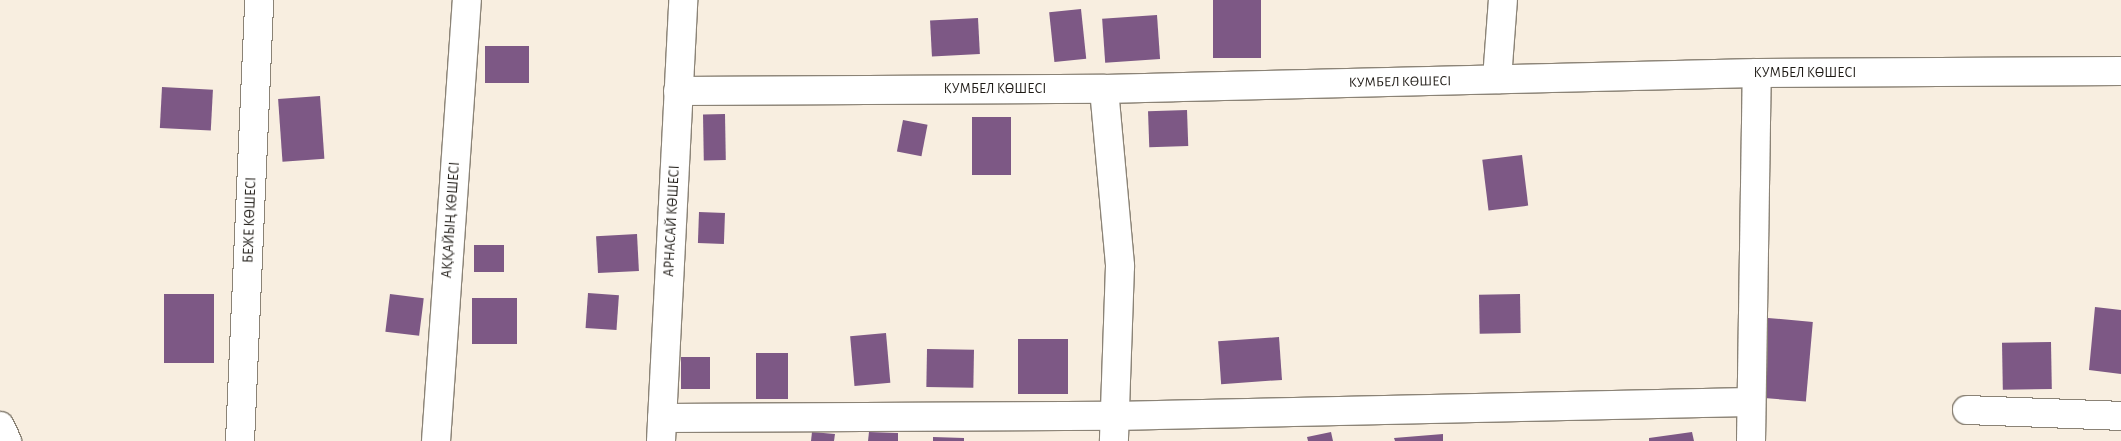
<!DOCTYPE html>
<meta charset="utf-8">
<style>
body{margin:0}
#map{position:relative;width:2121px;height:441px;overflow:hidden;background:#f8eee0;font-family:"Alegreya Sans",sans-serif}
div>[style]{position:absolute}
.building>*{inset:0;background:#7d5885;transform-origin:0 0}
.roads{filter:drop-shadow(1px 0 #8b8376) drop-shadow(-1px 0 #8b8376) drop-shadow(0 1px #8b8376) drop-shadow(0 -1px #8b8376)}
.minor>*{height:28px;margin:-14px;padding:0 14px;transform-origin:14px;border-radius:14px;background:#fff}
span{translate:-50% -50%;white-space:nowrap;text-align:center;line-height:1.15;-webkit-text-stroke:5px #fff;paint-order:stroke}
.street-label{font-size:14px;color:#1d1914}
</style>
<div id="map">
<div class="building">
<div style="left:1213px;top:0;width:48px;height:58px"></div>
<div style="left:1081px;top:9px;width:50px;height:32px;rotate:84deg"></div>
<div style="left:1157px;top:15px;width:44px;height:55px;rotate:86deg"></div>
<div style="left:978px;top:18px;width:36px;height:48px;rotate:87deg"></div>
<div style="left:529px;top:46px;width:37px;height:44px;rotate:90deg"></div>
<div style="left:162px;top:87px;width:51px;height:41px;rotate:3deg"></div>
<div style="left:320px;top:96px;width:63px;height:42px;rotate:86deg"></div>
<div style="left:1187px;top:110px;width:36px;height:39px;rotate:88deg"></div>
<div style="left:725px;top:114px;width:46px;height:22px;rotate:89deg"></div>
<div style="left:972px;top:117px;width:39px;height:58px"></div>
<div style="left:903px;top:120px;width:25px;height:32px;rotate:11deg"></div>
<div style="left:1522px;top:155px;width:51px;height:40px;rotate:83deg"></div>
<div style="left:699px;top:212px;width:26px;height:31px;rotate:2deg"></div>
<div style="left:637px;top:234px;width:37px;height:41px;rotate:87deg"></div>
<div style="left:474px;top:245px;width:30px;height:27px"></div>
<div style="left:588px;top:293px;width:31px;height:35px;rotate:4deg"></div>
<div style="left:164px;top:294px;width:50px;height:69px"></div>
<div style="left:390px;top:294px;width:34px;height:38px;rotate:7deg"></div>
<div style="left:1520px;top:294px;width:39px;height:41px;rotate:89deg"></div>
<div style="left:472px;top:298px;width:45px;height:46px"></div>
<div style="clip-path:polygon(2095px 307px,2121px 310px,2121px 374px,2089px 370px)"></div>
<div style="left:1768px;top:318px;width:45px;height:80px;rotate:5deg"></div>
<div style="left:886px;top:333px;width:50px;height:36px;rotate:85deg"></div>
<div style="left:1279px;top:337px;width:43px;height:61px;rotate:86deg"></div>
<div style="left:1018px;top:339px;width:50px;height:55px"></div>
<div style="left:2051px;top:342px;width:47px;height:49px;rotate:89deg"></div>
<div style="left:927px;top:349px;width:47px;height:38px;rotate:1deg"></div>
<div style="left:756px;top:353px;width:32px;height:46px"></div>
<div style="left:681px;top:357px;width:29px;height:32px"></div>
<div style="clip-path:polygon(812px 432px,835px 434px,834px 441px,811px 441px)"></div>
<div style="clip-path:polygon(869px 432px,898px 433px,898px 441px,868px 441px)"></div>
<div style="clip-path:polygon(1331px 432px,1333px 441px,1308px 441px,1307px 437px)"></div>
<div style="clip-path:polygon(1692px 432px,1694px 441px,1649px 441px,1649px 438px)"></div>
<div style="clip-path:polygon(1443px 434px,1443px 441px,1395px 441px,1394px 438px)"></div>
<div style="clip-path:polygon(933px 437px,964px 438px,964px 441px,933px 441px)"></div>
</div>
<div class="roads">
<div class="minor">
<div style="left:1497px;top:79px;width:79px;rotate:-85.7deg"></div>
<div style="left:1104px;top:89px;width:178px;rotate:84.8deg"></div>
<div style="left:1120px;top:266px;width:175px;rotate:92deg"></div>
<div style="left:678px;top:91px;width:426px;rotate:-0.3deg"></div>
<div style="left:1104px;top:89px;width:653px;rotate:-1.4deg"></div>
<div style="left:1757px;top:73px;width:364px;rotate:-0.3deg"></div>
<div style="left:1967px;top:410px;width:154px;rotate:2.2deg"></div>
<div style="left:662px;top:418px;width:453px;rotate:-0.3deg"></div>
<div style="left:1115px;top:416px;width:635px;rotate:-1.26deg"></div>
<div style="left:0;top:426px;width:17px;rotate:65deg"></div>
<div style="left:240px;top:441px;width:441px;rotate:-87.5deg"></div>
<div style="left:436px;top:441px;width:442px;rotate:-86deg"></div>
<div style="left:661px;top:441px;width:442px;rotate:-87.1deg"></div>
<div style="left:1751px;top:441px;width:368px;rotate:-89.1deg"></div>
</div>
</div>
<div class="street-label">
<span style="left:1805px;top:73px">КУМБЕЛ KӨШЕСІ</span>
<span style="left:1400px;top:82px;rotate:-1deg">КУМБЕЛ KӨШЕСІ</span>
<span style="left:995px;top:89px">КУМБЕЛ KӨШЕСІ</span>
<span style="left:250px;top:220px;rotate:-88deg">БЕЖЕ КӨШЕСІ</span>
<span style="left:451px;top:220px;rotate:-86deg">АҚҚАЙЫҢ КӨШЕСІ</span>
<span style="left:672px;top:221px;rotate:-87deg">АРНАСАЙ КӨШЕСІ</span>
</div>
</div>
